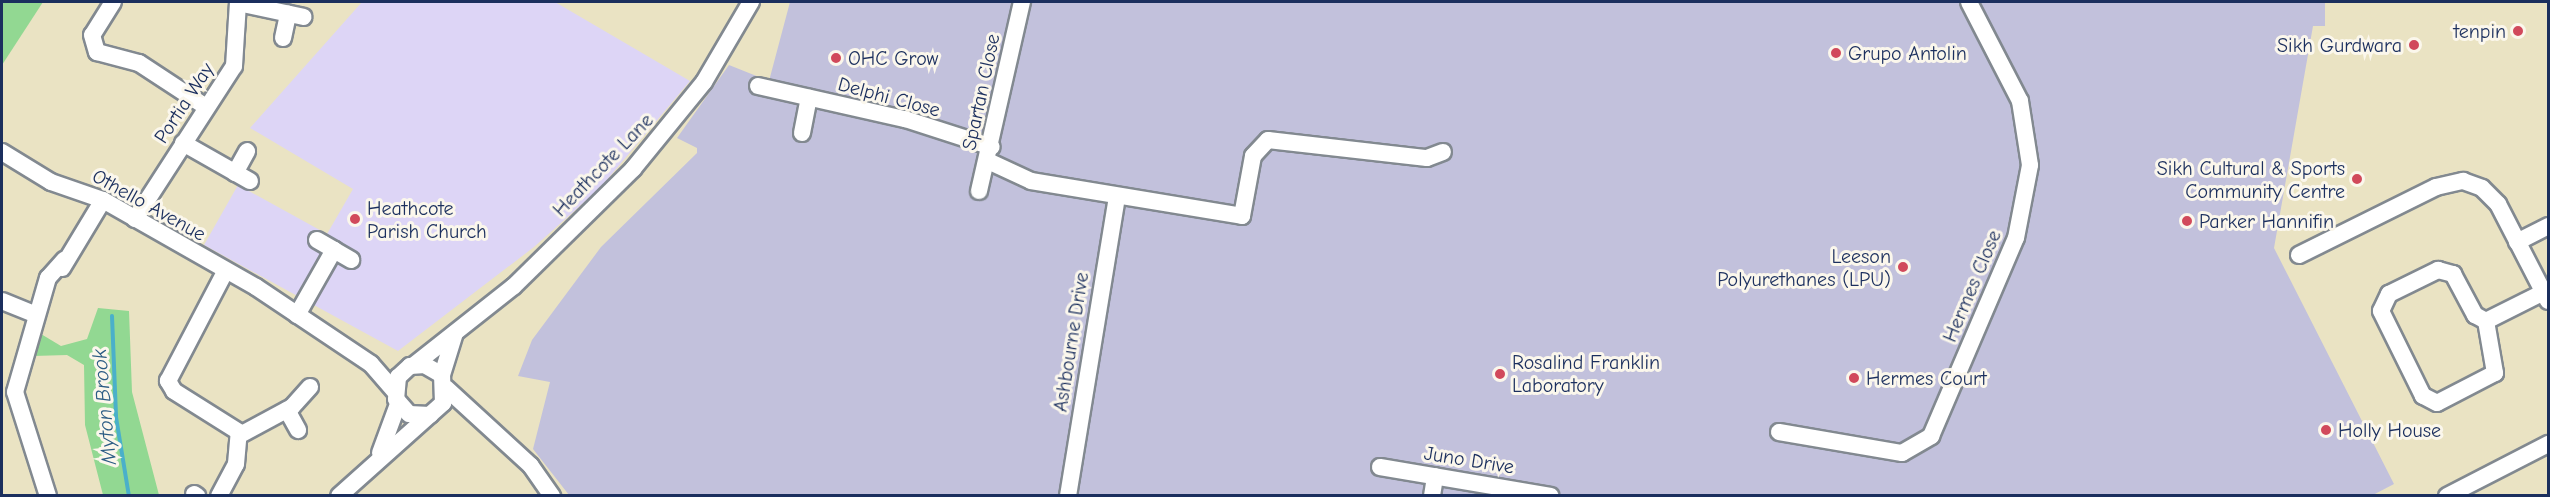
<!DOCTYPE html>
<style>
body{margin:0}
#map{position:relative;width:2550px;height:497px;overflow:hidden;background:#eae3c3;font-family:"Comic Neue",sans-serif}
div>[style]{position:absolute}
.built>*{inset:0;background:#ddd5f6}
.industrial>*{inset:0;background:#c2c1dc}
.green>*{inset:0;background:#92d892}
.stream>*{height:4px;margin:-2px;padding:0 2px;transform-origin:2px;border-radius:2px;background:#4ab0ca}
.roads{filter:drop-shadow(2px 0 #828990) drop-shadow(-2px 0 #828990) drop-shadow(0 2px #828990) drop-shadow(0 -2px #828990)}
.minor>*{height:16px;margin:-8px;padding:0 8px;transform-origin:8px;border-radius:8px;background:#fff}
.dots>*{width:16px;height:16px;translate:-50% -50%;box-sizing:border-box;border:3px solid #fbf7ec;border-radius:50%}
span{translate:-50% -50%;white-space:nowrap;text-align:center;line-height:1.15;-webkit-text-stroke:6px #fbf7ec;paint-order:stroke}
.poi-label{font-size:20px;color:#1b2f5e}
.right{translate:-100% -50%;text-align:right}
.left{translate:0 -50%;text-align:left}
.street-label{font-size:20px;color:#1b2f5e}
.water-label{font-size:21px;color:#2b5c84;font-style:italic}
.frame{position:absolute;inset:0;border:3px solid #1b2f5e;pointer-events:none}
</style>
<div id="map">
<div class="built">
<div style="clip-path:polygon(362px 2px,555px 2px,690px 81px,600px 188px,534px 247px,398px 351px,204px 245px,238px 185px,327px 234px,353px 189px,250px 128px)"></div>
</div>
<div class="industrial">
<div style="clip-path:polygon(790px 2px,2325px 2px,2325px 26px,2313px 26px,2274px 248px,2394px 484px,2371px 496px,569px 495px,533px 449px,550px 382px,518px 376px,532px 340px,601px 247px,697px 153px,697px 148px,677px 138px,729px 65px,769px 81px)"></div>
</div>
<div class="green">
<div style="clip-path:polygon(2px 2px,43px 2px,2px 65px)"></div>
<div style="clip-path:polygon(98px 308px,129px 311px,132px 392px,159px 495px,103px 495px,85px 425px,84px 365px,67px 355px,33px 356px,41px 334px,61px 346px,87px 339px)"></div>
</div>
<div class="stream">
<div style="left:112px;top:316px;width:101px;rotate:87.7deg"></div>
<div style="left:116px;top:417px;width:80px;rotate:80.7deg"></div>
</div>
<div class="roads">
<div class="minor">
<div style="left:113px;top:2px;width:39px;rotate:122deg"></div>
<div style="left:92px;top:35px;width:18px;rotate:74deg"></div>
<div style="left:97px;top:52px;width:43px;rotate:14.7deg"></div>
<div style="left:139px;top:63px;width:80px;rotate:33.3deg"></div>
<div style="left:238px;top:3px;width:67px;rotate:12deg"></div>
<div style="left:283px;top:38px;width:25px;rotate:-78deg"></div>
<div style="left:758px;top:86px;width:151px;rotate:12.7deg"></div>
<div style="left:905px;top:119px;width:91px;rotate:17.8deg"></div>
<div style="left:802px;top:133px;width:36px;rotate:-79deg"></div>
<div style="left:183px;top:143px;width:77px;rotate:29.6deg"></div>
<div style="left:2px;top:152px;width:57px;rotate:31.5deg"></div>
<div style="left:51px;top:182px;width:55px;rotate:19.1deg"></div>
<div style="left:103px;top:200px;width:176px;rotate:29.6deg"></div>
<div style="left:256px;top:287px;width:138px;rotate:33.8deg"></div>
<div style="left:371px;top:364px;width:35px;rotate:49deg"></div>
<div style="left:988px;top:161px;width:47px;rotate:24.9deg"></div>
<div style="left:1031px;top:181px;width:214px;rotate:9.4deg"></div>
<div style="left:1242px;top:216px;width:61px;rotate:-79.6deg"></div>
<div style="left:1253px;top:156px;width:22px;rotate:-47deg"></div>
<div style="left:1268px;top:140px;width:160px;rotate:6.5deg"></div>
<div style="left:1427px;top:158px;width:17px;rotate:-21deg"></div>
<div style="left:235px;top:173px;width:25px;rotate:-61deg"></div>
<div style="left:979px;top:191px;width:194px;rotate:-77.2deg"></div>
<div style="left:135px;top:219px;width:182px;rotate:-57.1deg"></div>
<div style="left:234px;top:66px;width:64px;rotate:-86.4deg"></div>
<div style="left:317px;top:240px;width:20px;rotate:30deg"></div>
<div style="left:2517px;top:242px;width:35px;rotate:-27deg"></div>
<div style="left:2299px;top:255px;width:153px;rotate:-26.4deg"></div>
<div style="left:2436px;top:187px;width:28px;rotate:-13deg"></div>
<div style="left:2463px;top:181px;width:20px;rotate:20deg"></div>
<div style="left:2482px;top:188px;width:23px;rotate:45deg"></div>
<div style="left:2498px;top:204px;width:109px;rotate:62.7deg"></div>
<div style="left:62px;top:268px;width:79px;rotate:-58.9deg"></div>
<div style="left:2px;top:301px;width:35px;rotate:22deg"></div>
<div style="left:297px;top:315px;width:75px;rotate:-60.4deg"></div>
<div style="left:334px;top:250px;width:20px;rotate:30deg"></div>
<div style="left:2486px;top:321px;width:53px;rotate:80.2deg"></div>
<div style="left:2495px;top:373px;width:65px;rotate:152.7deg"></div>
<div style="left:2437px;top:403px;width:16px;rotate:-153deg"></div>
<div style="left:2423px;top:396px;width:95px;rotate:-116.3deg"></div>
<div style="left:2381px;top:311px;width:19px;rotate:-65deg"></div>
<div style="left:2389px;top:294px;width:55px;rotate:-26.1deg"></div>
<div style="left:2438px;top:270px;width:16px;rotate:15deg"></div>
<div style="left:2453px;top:274px;width:47px;rotate:61.8deg"></div>
<div style="left:2475px;top:315px;width:13px;rotate:29deg"></div>
<div style="left:2486px;top:321px;width:65px;rotate:-26.6deg"></div>
<div style="left:414px;top:365px;width:127px;rotate:-38.3deg"></div>
<div style="left:514px;top:286px;width:167px;rotate:-44.5deg"></div>
<div style="left:633px;top:169px;width:112px;rotate:-50.8deg"></div>
<div style="left:704px;top:82px;width:93px;rotate:-59.6deg"></div>
<div style="left:442px;top:375px;width:44px;rotate:-72.8deg"></div>
<div style="left:446px;top:388px;width:115px;rotate:42.5deg"></div>
<div style="left:531px;top:466px;width:37px;rotate:55deg"></div>
<div style="left:287px;top:410px;width:23px;rotate:61deg"></div>
<div style="left:1779px;top:432px;width:125px;rotate:9.7deg"></div>
<div style="left:1902px;top:453px;width:34px;rotate:-30deg"></div>
<div style="left:1931px;top:436px;width:215px;rotate:-66.8deg"></div>
<div style="left:2016px;top:238px;width:74px;rotate:-79.1deg"></div>
<div style="left:2030px;top:165px;width:65px;rotate:-98.9deg"></div>
<div style="left:2020px;top:101px;width:111px;rotate:-117.3deg"></div>
<div style="left:240px;top:435px;width:59px;rotate:-28.3deg"></div>
<div style="left:292px;top:407px;width:27px;rotate:-48deg"></div>
<div style="left:380px;top:453px;width:52px;rotate:-69.8deg"></div>
<div style="left:1380px;top:467px;width:173px;rotate:9.6deg"></div>
<div style="left:194px;top:494px;width:4px;rotate:34deg"></div>
<div style="left:48px;top:496px;width:109px;rotate:-107.6deg"></div>
<div style="left:15px;top:392px;width:119px;rotate:-73.9deg"></div>
<div style="left:48px;top:278px;width:25px;rotate:-48deg"></div>
<div style="left:219px;top:496px;width:36px;rotate:-62deg"></div>
<div style="left:236px;top:464px;width:32px;rotate:-85deg"></div>
<div style="left:239px;top:432px;width:77px;rotate:-147.8deg"></div>
<div style="left:174px;top:391px;width:12px;rotate:-121deg"></div>
<div style="left:168px;top:381px;width:123px;rotate:-62.4deg"></div>
<div style="left:339px;top:496px;width:140px;rotate:-41.8deg"></div>
<div style="left:443px;top:403px;width:28px;rotate:-92deg"></div>
<div style="left:442px;top:375px;width:20px;rotate:-150deg"></div>
<div style="left:425px;top:365px;width:15px;rotate:176deg"></div>
<div style="left:410px;top:366px;width:16px;rotate:137deg"></div>
<div style="left:398px;top:377px;width:22px;rotate:95deg"></div>
<div style="left:396px;top:399px;width:20px;rotate:49deg"></div>
<div style="left:409px;top:414px;width:21px;rotate:3deg"></div>
<div style="left:1068px;top:496px;width:304px;rotate:-80.7deg"></div>
<div style="left:1432px;top:496px;width:20px;rotate:-81deg"></div>
<div style="left:2447px;top:496px;width:114px;rotate:-27.2deg"></div>
</div>
</div>
<div class="dots">
<div style="left:2518px;top:31px;background:#d1495b"></div>
<div style="left:2414px;top:45px;background:#d1495b"></div>
<div style="left:1836px;top:53px;background:#d1495b"></div>
<div style="left:836px;top:58px;background:#d1495b"></div>
<div style="left:2357px;top:179px;background:#d1495b"></div>
<div style="left:355px;top:219px;background:#d1495b"></div>
<div style="left:2187px;top:221px;background:#d1495b"></div>
<div style="left:1903px;top:267px;background:#d1495b"></div>
<div style="left:1500px;top:374px;background:#d1495b"></div>
<div style="left:1854px;top:378px;background:#d1495b"></div>
<div style="left:2326px;top:430px;background:#d1495b"></div>
</div>
<div class="poi-label">
<span class="right" style="left:2506px;top:31px">tenpin</span>
<span class="right" style="left:2402px;top:45px">Sikh Gurdwara</span>
<span class="left" style="left:1848px;top:53px">Grupo Antolin</span>
<span class="left" style="left:848px;top:58px">OHC Grow</span>
<span class="right" style="left:2345px;top:180px">Sikh Cultural &amp; Sports<br>Community Centre</span>
<span class="left" style="left:367px;top:220px">Heathcote<br>Parish Church</span>
<span class="left" style="left:2199px;top:221px">Parker Hannifin</span>
<span class="right" style="left:1891px;top:268px">Leeson<br>Polyurethanes (LPU)</span>
<span class="left" style="left:1512px;top:374px">Rosalind Franklin<br>Laboratory</span>
<span class="left" style="left:1866px;top:378px">Hermes Court</span>
<span class="left" style="left:2338px;top:430px">Holly House</span>
</div>
<div class="street-label">
<span style="left:981px;top:92px;rotate:-78deg">Spartan Close</span>
<span style="left:889px;top:97px;rotate:15deg">Delphi Close</span>
<span style="left:184px;top:103px;rotate:-57deg">Portia Way</span>
<span style="left:603px;top:165px;rotate:-46deg">Heathcote Lane</span>
<span style="left:149px;top:205px;rotate:29deg">Othello Avenue</span>
<span style="left:1972px;top:286px;rotate:-67deg">Hermes Close</span>
<span style="left:1071px;top:342px;rotate:-81deg">Ashbourne Drive</span>
<span style="left:1469px;top:460px;rotate:9deg">Juno Drive</span>
</div>
<div class="water-label">
<span style="left:104px;top:407px;rotate:-95deg">Myton Brook</span>
</div>
<div class="frame"></div>
</div>
